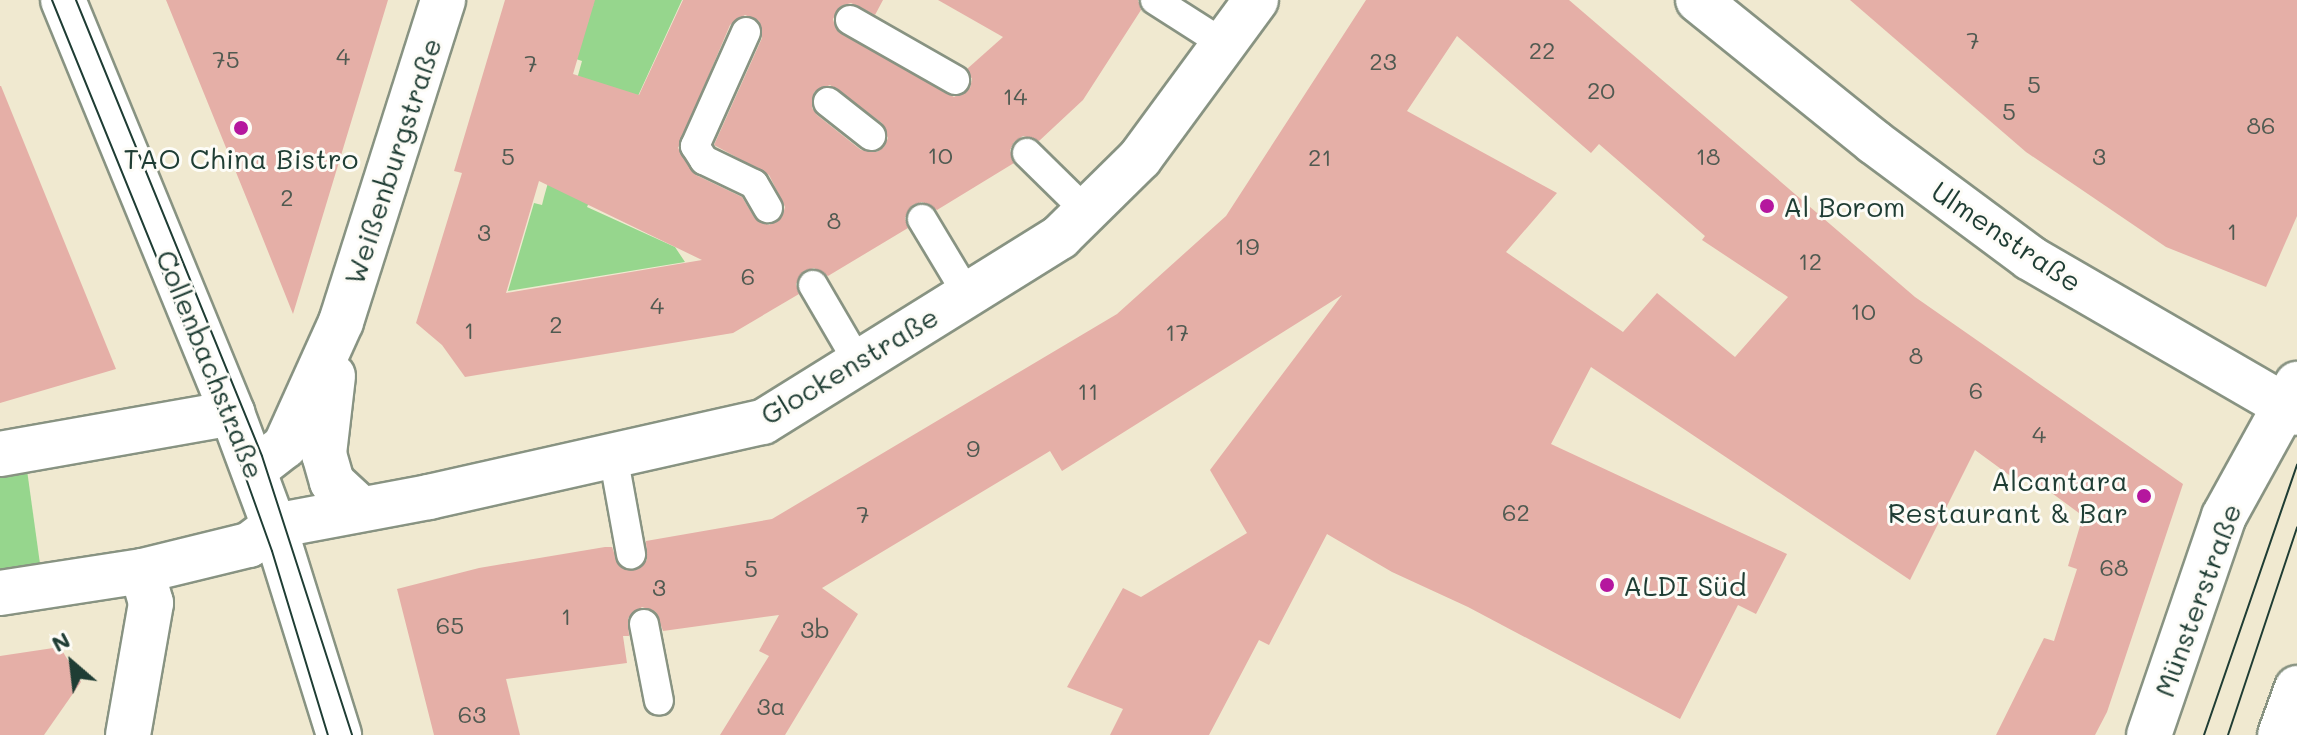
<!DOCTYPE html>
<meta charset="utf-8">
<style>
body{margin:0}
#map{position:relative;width:2297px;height:735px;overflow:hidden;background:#f0e9d0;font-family:Mali,sans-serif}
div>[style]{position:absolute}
.green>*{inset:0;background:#96d68d}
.building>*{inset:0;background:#e5afa7}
.roads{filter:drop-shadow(2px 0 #889382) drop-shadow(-2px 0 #889382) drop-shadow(0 2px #889382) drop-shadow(0 -2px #889382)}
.lane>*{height:28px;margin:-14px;padding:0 14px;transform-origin:14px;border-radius:14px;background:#fff}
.street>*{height:44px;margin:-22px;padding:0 22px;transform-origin:22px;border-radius:22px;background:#fff}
.secondary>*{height:44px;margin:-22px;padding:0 22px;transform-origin:22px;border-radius:22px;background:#fff}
.tram>*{height:2px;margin:-1px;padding:0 1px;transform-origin:1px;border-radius:1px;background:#1f3d34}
.dots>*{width:22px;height:22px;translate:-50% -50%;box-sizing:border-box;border:4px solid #fdfcf7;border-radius:50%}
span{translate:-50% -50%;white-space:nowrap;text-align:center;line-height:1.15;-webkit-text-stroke:6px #fdfcf7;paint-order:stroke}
.number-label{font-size:24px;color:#505a51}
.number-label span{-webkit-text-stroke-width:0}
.poi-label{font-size:28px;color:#1f3d34}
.left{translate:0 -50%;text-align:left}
.right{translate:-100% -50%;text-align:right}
.street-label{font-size:28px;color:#1f3d34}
.north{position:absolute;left:32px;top:623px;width:80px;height:80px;-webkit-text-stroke:6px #fdfcf7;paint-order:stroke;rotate:332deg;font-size:22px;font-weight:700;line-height:32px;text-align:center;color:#1f3d34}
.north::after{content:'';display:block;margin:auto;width:28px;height:36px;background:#1f3d34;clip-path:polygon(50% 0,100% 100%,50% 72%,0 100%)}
</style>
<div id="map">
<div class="green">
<div style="clip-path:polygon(593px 0,682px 0,587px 207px,675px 247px,685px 262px,508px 291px,534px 203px,542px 205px,544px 197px,582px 61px,576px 59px)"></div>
<div style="clip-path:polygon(27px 470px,41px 571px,0 576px,0 474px)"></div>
</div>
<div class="building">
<div style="clip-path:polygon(166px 0,388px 0,293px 314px,257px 224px)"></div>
<div style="clip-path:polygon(evenodd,505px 0,595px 0,573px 74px,639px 95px,683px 0,883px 0,875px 15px,851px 3px,841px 6px,833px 19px,836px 29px,954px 97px,970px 88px,972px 79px,967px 69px,1003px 37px,938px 0,1138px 0,1141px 10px,1083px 100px,1039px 141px,1023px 136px,1014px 142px,1010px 150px,1014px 163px,937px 210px,922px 202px,913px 205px,905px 218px,908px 228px,828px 276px,814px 268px,804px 271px,796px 284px,799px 294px,733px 333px,465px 377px,442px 345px,416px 323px,462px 173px,454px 171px,505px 0,745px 15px,759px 21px,762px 38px,714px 145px,769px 175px,785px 207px,782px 217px,769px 225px,754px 217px,742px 197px,696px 175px,678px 148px,730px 25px,745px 15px,505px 0,830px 85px,882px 123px,888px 138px,884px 147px,877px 152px,861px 150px,817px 115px,812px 108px,814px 92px,830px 85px,505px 0,539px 181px,702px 260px,506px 293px,539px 181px)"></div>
<div style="clip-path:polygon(evenodd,1366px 0,1569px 0,1915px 297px,2183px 484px,2107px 712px,2095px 735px,1996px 735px,2044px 638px,2054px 641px,2077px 569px,2068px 566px,2083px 516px,2030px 477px,2016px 480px,1975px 450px,1910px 580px,1591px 367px,1551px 444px,1787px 554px,1756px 614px,1738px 605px,1680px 719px,1468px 607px,1392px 572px,1327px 534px,1269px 645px,1259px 640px,1209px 735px,1110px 735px,1123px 709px,1067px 687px,1123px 588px,1141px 597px,1247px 533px,1210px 470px,1342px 295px,1062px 471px,1050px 451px,822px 588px,858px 614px,785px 735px,720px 735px,769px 656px,759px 651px,779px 615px,663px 631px,656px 612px,642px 607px,628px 618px,629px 636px,623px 636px,627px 663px,506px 679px,520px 735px,434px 735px,397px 589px,479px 568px,605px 547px,612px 547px,619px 566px,635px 570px,647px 560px,646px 541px,772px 519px,1117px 314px,1226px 216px,1366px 0,1457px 36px,1591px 153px,1599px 144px,1705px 236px,1702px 240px,1788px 297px,1735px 357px,1657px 293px,1623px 332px,1506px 252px,1557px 193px,1407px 111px,1457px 36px)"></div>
<div style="clip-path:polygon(1850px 0,2297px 0,2297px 216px,2266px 287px,2166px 247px,2026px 152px)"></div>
<div style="clip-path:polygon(1px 86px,116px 369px,0 403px,0 86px)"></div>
<div style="clip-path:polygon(60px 647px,81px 682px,44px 735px,0 735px,0 656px)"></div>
</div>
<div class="roads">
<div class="lane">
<div style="left:1155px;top:0;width:82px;rotate:32.5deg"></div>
<div style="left:850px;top:20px;width:121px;rotate:29.7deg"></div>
<div style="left:746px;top:32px;width:125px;rotate:114.1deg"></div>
<div style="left:695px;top:146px;width:17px;rotate:57deg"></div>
<div style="left:704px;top:160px;width:55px;rotate:25.6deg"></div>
<div style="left:754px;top:184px;width:28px;rotate:60deg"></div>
<div style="left:828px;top:102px;width:55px;rotate:38.3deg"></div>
<div style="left:1027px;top:153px;width:83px;rotate:44.5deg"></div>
<div style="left:922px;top:219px;width:87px;rotate:59deg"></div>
<div style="left:813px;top:285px;width:89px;rotate:59.7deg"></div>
<div style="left:613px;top:455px;width:101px;rotate:79.7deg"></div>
<div style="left:644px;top:624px;width:78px;rotate:79deg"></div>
</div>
<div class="street">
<div style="left:63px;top:0;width:446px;rotate:67.7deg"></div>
<div style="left:232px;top:413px;width:121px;rotate:69.6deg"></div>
<div style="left:274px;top:526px;width:219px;rotate:72.7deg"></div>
<div style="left:333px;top:376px;width:79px;rotate:96.6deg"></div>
<div style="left:324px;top:454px;width:29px;rotate:74deg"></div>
<div style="left:332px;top:482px;width:38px;rotate:43deg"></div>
<div style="left:0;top:454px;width:236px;rotate:-10deg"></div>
<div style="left:254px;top:470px;width:39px;rotate:-38deg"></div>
<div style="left:285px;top:446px;width:136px;rotate:-65.7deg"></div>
<div style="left:341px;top:322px;width:338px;rotate:-72.4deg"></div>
<div style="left:0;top:593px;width:144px;rotate:-8.8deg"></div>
<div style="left:142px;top:571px;width:110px;rotate:-13.7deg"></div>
<div style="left:249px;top:545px;width:31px;rotate:-37deg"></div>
<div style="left:274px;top:526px;width:158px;rotate:-10.6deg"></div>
<div style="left:429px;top:497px;width:342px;rotate:-12.7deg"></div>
<div style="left:763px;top:422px;width:350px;rotate:-31.9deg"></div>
<div style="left:1060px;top:237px;width:112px;rotate:-44.6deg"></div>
<div style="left:1140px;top:158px;width:196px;rotate:-53.7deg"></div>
<div style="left:128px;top:735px;width:134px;rotate:-80.1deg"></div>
<div style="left:151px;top:603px;width:33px;rotate:-106deg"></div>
</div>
<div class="secondary">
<div style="left:1698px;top:0;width:226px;rotate:38.9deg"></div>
<div style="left:1874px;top:142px;width:194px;rotate:36.6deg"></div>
<div style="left:2030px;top:258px;width:309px;rotate:30.1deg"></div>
<div style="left:2149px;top:735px;width:231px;rotate:-71.1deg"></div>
<div style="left:2224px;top:516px;width:151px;rotate:-61.1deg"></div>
<div style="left:2280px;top:735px;width:50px;rotate:-70.1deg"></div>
</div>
</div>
<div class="tram">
<div style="left:52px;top:0;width:507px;rotate:67.88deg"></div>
<div style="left:243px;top:470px;width:86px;rotate:70.3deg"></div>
<div style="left:272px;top:551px;width:192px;rotate:73.1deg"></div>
<div style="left:76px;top:0;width:492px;rotate:67.8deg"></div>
<div style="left:262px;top:456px;width:293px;rotate:72.1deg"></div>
<div style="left:2204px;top:735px;width:286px;rotate:-71deg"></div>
<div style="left:2228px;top:735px;width:219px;rotate:-71.6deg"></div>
</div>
<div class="dots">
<div style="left:241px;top:128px;background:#b5179e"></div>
<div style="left:1767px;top:206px;background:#b5179e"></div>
<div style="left:2144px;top:496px;background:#b5179e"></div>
<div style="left:1607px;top:585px;background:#b5179e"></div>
</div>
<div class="number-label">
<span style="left:1973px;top:40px">7</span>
<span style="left:1542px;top:50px">22</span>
<span style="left:343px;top:56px">4</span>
<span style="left:226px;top:59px">75</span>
<span style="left:1383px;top:61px">23</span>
<span style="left:531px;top:63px">7</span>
<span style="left:2034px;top:84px">5</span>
<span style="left:1601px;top:90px">20</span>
<span style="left:1015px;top:96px">14</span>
<span style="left:2009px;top:111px">5</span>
<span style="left:2261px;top:125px">86</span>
<span style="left:940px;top:155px">10</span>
<span style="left:508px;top:156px">5</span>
<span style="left:1708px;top:156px">18</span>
<span style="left:2099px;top:156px">3</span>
<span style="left:1320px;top:157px">21</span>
<span style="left:287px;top:197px">2</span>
<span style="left:834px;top:220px">8</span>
<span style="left:2232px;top:231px">1</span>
<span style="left:484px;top:232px">3</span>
<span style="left:1247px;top:246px">19</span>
<span style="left:1810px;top:261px">12</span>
<span style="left:748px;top:276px">6</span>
<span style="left:657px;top:305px">4</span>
<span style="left:1863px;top:311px">10</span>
<span style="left:556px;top:324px">2</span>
<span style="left:469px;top:330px">1</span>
<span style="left:1177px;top:332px">17</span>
<span style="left:1916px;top:355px">8</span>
<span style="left:1976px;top:390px">6</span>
<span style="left:1088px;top:391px">11</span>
<span style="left:2039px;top:434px">4</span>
<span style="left:973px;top:448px">9</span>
<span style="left:1516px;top:512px">62</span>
<span style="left:863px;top:514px">7</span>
<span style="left:2114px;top:567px">68</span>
<span style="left:751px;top:568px">5</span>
<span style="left:659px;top:587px">3</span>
<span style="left:566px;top:616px">1</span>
<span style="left:450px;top:625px">65</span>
<span style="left:815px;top:629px">3b</span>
<span style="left:771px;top:706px">3a</span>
<span style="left:472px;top:714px">63</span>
</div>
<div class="poi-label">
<span style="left:241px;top:158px">TAO China Bistro</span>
<span class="left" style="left:1783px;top:206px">Al Borom</span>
<span class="right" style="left:2128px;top:496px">Alcantara<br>Restaurant &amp; Bar</span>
<span class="left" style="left:1623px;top:585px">ALDI Süd</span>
</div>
<div class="street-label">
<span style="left:392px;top:161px;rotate:-72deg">Weißenburgstraße</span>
<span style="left:2007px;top:236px;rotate:34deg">Ulmenstraße</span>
<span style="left:211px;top:364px;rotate:68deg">Collenbachstraße</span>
<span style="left:849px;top:365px;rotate:-31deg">Glockenstraße</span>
<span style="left:2197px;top:600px;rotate:-70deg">Münsterstraße</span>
</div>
<div class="north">N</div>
</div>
